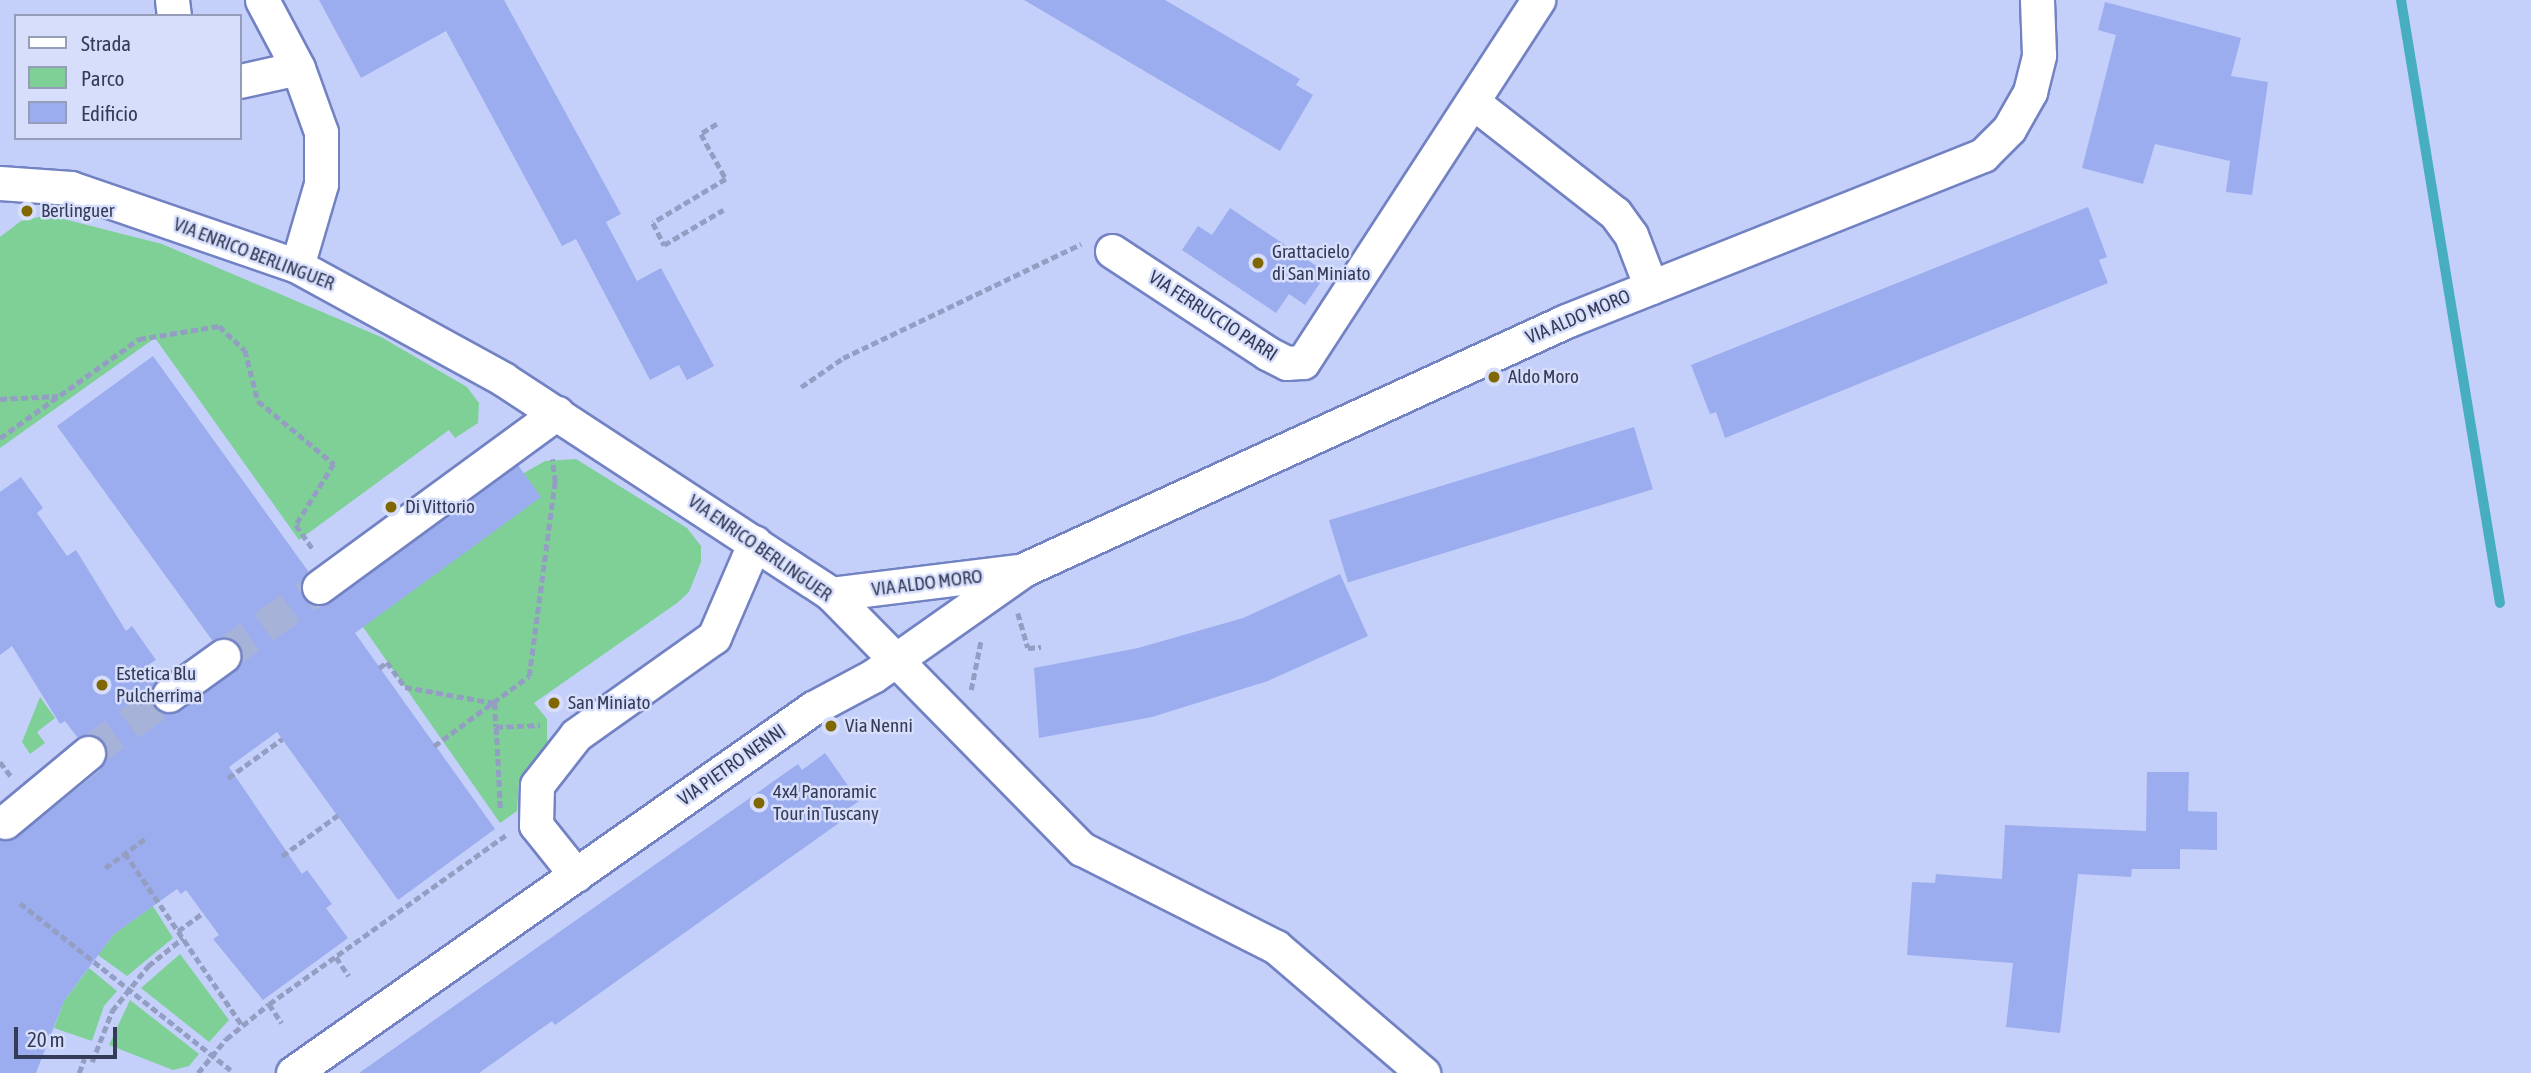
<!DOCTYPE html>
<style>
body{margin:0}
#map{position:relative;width:2531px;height:1073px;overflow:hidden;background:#c4d0fa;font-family:"Asap Condensed",sans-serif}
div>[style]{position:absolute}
.green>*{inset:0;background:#7ed097}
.stream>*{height:10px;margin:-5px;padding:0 5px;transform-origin:5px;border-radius:5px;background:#47adc0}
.building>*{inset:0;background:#9cadef;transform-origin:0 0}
.minor-tunnel>*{height:33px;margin-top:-16.5px;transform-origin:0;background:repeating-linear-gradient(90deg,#a7b2d9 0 33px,transparent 0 50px)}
.path>*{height:4.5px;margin-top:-2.25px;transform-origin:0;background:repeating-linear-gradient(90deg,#949ec3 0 7px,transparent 0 10.5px)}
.roads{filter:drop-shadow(2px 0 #7282c3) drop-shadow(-2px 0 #7282c3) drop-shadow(0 2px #7282c3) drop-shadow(0 -2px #7282c3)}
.minor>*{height:33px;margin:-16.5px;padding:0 16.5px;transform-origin:16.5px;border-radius:16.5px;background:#fff}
.dots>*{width:19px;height:19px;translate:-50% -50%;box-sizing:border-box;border:4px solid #d6defb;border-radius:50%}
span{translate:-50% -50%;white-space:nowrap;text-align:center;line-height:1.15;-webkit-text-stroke:5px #d6defb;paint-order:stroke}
.poi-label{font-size:19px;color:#343b57}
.left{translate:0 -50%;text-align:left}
.street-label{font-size:19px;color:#343b57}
.legend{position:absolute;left:14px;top:14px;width:228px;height:126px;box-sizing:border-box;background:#d6defb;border:2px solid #959db9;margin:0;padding:9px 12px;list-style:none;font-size:21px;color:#343b57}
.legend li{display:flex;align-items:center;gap:14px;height:35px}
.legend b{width:35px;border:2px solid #959db9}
.scale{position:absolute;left:14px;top:1027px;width:103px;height:32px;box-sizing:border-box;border:4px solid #343b57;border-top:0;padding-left:9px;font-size:21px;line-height:24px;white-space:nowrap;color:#343b57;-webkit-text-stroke:5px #d6defb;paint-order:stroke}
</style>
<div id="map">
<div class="green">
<div style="clip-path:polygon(48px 215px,162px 244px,381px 337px,467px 387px,479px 403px,478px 423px,455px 438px,449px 430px,299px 540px,155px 338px,0 448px,0 237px,21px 221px)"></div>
<div style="clip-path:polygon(576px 459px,687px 528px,701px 546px,701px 562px,689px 592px,677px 603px,534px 703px,547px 719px,547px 743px,519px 780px,517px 811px,500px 823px,363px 627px,524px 473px,545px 461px)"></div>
<div style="clip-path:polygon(40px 697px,55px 718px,37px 732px,45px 743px,30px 754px,22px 742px)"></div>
<div style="clip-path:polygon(153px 906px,173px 938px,127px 976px,98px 955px,114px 934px)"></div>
<div style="clip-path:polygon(180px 954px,229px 1020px,209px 1042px,141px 988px)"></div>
<div style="clip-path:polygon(89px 968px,117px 991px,104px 1006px,92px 1041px,54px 1028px,64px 1001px)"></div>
<div style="clip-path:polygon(130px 1000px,199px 1054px,189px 1066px,173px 1070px,109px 1045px)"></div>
</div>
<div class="stream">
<div style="left:2401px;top:0;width:611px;rotate:80.68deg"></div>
</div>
<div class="building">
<div style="clip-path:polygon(319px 0,504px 0,621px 214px,606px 222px,637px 281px,661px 268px,714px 366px,687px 380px,679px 365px,650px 380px,576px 239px,562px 246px,446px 31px,361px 78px)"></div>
<div style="clip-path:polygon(1024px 0,1165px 0,1300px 79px,1296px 85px,1313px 95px,1280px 151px)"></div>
<div style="clip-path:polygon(2105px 2px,2241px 38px,2231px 76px,2268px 82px,2252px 195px,2226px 192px,2230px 161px,2155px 144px,2143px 184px,2082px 168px,2116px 35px,2098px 30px)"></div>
<div style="clip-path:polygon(2088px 207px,2107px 257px,2099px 260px,2108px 283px,1725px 438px,1716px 412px,1710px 414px,1691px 365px)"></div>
<div style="clip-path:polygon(1230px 208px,1327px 273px,1305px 305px,1289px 294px,1276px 313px,1182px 250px,1198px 226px,1212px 235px)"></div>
<div style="clip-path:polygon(153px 356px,308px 571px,300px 590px,312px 605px,330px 603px,518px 465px,541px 497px,355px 633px,495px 829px,398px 900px,277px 732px,229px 767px,302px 874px,307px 870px,332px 904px,326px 908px,348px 938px,263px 1000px,213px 939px,219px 935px,186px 890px,181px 894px,177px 889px,114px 934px,64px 1001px,36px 1073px,0 1073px,0 840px,17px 837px,100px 770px,107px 750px,95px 735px,77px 737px,65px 721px,60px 724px,12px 646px,0 655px,0 492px,21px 477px,43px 508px,37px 513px,67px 556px,76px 550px,126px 631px,132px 626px,156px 660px,148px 665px,158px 679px,150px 696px,161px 712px,181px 711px,241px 663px,238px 644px,222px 637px,212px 640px,57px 426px)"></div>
<div style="left:1634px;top:427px;width:65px;height:319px;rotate:73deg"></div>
<div style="clip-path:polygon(1340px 574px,1368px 636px,1268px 681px,1152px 717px,1039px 738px,1034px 668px,1138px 648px,1243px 618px)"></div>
<div style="clip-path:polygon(825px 753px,859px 801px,835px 818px,839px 823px,555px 1025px,552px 1021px,479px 1073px,359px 1073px,798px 764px,802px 770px)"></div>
<div style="clip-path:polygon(2147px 772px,2189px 772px,2188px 811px,2217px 812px,2217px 850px,2180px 849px,2180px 869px,2132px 869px,2131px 877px,2078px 874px,2060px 1033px,2006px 1027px,2013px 963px,1907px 955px,1912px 882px,1935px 883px,1936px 874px,2002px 879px,2005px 825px,2146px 831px)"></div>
</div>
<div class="minor-tunnel">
<div style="left:223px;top:656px;width:118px;rotate:-35.7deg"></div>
<div style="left:88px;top:753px;width:100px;rotate:-35.6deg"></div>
</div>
<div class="path">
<div style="left:717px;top:124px;width:19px;rotate:148deg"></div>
<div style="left:701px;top:134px;width:51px;rotate:60.9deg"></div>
<div style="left:726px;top:179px;width:85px;rotate:148.9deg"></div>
<div style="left:653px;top:223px;width:25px;rotate:63deg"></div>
<div style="left:664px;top:245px;width:69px;rotate:-30.7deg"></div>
<div style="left:801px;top:387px;width:51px;rotate:-34.6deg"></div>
<div style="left:843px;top:358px;width:264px;rotate:-25.6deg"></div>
<div style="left:0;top:399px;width:58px;rotate:-3deg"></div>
<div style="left:0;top:438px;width:171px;rotate:-35.5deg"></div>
<div style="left:139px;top:339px;width:81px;rotate:-9.2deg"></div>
<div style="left:219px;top:326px;width:35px;rotate:43deg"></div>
<div style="left:245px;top:350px;width:53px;rotate:75.7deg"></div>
<div style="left:258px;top:401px;width:99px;rotate:39.7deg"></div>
<div style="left:334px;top:464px;width:72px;rotate:121.9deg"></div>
<div style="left:296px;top:525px;width:29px;rotate:55deg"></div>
<div style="left:1018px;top:613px;width:36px;rotate:74deg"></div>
<div style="left:1028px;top:648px;width:13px;rotate:-4deg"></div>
<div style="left:379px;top:668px;width:10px;rotate:-37deg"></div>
<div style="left:387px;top:662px;width:31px;rotate:54deg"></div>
<div style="left:405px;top:687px;width:91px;rotate:10.1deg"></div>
<div style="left:495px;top:703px;width:24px;rotate:88deg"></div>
<div style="left:971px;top:690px;width:51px;rotate:-78.7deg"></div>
<div style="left:434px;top:746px;width:118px;rotate:-36.4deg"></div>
<div style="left:529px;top:676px;width:196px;rotate:-82.4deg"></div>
<div style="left:555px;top:482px;width:23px;rotate:-97deg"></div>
<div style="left:0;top:762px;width:18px;rotate:52deg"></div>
<div style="left:228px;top:778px;width:67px;rotate:-35.8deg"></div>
<div style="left:500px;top:808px;width:81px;rotate:-92.8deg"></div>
<div style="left:496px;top:727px;width:44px;rotate:-2.6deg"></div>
<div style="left:125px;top:853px;width:208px;rotate:55.8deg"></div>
<div style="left:282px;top:856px;width:69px;rotate:-36.2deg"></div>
<div style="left:105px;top:868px;width:51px;rotate:-36.2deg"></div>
<div style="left:20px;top:903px;width:269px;rotate:38.4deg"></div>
<div style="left:178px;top:931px;width:31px;rotate:-36deg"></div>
<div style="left:336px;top:957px;width:23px;rotate:56deg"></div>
<div style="left:269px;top:1004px;width:23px;rotate:56deg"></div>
<div style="left:92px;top:1062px;width:55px;rotate:-68.6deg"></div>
<div style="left:112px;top:1011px;width:58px;rotate:-51.3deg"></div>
<div style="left:148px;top:966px;width:45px;rotate:-38.7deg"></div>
<div style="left:79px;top:1073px;width:15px;rotate:-70deg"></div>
<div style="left:198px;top:1073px;width:44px;rotate:-50.5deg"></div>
<div style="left:226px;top:1039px;width:55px;rotate:-39.1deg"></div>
<div style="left:269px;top:1004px;width:291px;rotate:-35.5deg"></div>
</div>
<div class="roads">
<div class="minor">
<div style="left:172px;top:0;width:16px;rotate:83deg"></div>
<div style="left:262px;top:0;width:77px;rotate:62.1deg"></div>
<div style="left:298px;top:68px;width:68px;rotate:70.2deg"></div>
<div style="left:321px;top:132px;width:52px;rotate:90deg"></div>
<div style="left:321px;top:184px;width:85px;rotate:106.3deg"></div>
<div style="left:240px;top:81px;width:59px;rotate:-12.6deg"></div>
<div style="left:1474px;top:103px;width:179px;rotate:38deg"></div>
<div style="left:1615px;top:213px;width:27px;rotate:54deg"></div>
<div style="left:1631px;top:235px;width:56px;rotate:69deg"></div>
<div style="left:0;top:183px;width:71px;rotate:4deg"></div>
<div style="left:71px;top:188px;width:239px;rotate:19deg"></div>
<div style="left:297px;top:266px;width:235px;rotate:28.7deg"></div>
<div style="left:503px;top:379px;width:392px;rotate:33.2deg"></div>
<div style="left:831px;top:594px;width:358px;rotate:45.5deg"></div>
<div style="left:1082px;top:849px;width:217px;rotate:26.8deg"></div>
<div style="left:1276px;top:947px;width:194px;rotate:40.6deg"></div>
<div style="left:1112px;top:251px;width:186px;rotate:33.3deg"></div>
<div style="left:1267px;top:353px;width:22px;rotate:27deg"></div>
<div style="left:1287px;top:363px;width:16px;rotate:-4deg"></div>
<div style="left:1303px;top:362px;width:432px;rotate:-57deg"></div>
<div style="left:319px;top:587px;width:295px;rotate:-36.2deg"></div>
<div style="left:831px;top:594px;width:187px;rotate:-7deg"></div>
<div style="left:169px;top:695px;width:67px;rotate:-35.8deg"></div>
<div style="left:5px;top:822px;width:108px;rotate:-39.7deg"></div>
<div style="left:576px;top:875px;width:64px;rotate:-128.7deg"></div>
<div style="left:536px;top:825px;width:40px;rotate:-88.6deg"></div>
<div style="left:537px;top:785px;width:63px;rotate:-52deg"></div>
<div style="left:576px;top:735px;width:169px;rotate:-35.4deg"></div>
<div style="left:714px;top:637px;width:103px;rotate:-66.7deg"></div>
<div style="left:293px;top:1073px;width:635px;rotate:-35.07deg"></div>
<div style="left:813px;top:708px;width:68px;rotate:-28.1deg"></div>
<div style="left:873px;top:676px;width:184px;rotate:-35.2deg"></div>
<div style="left:1023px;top:570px;width:597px;rotate:-24.63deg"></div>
<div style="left:1566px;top:321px;width:449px;rotate:-21.7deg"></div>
<div style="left:1983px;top:155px;width:37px;rotate:-45deg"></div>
<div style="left:2009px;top:129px;width:43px;rotate:-60.4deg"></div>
<div style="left:2030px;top:92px;width:38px;rotate:-76deg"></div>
<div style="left:2039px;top:55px;width:55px;rotate:-92.1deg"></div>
</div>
</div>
<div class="dots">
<div style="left:27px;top:211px;background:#806700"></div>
<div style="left:1258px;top:263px;background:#806700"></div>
<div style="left:1494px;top:377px;background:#806700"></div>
<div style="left:391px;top:507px;background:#806700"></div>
<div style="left:102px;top:685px;background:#806700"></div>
<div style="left:554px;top:703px;background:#806700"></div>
<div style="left:831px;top:726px;background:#806700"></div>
<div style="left:759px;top:803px;background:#806700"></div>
</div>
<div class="poi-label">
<span class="left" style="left:41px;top:211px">Berlinguer</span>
<span class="left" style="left:1272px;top:263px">Grattacielo<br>di San Miniato</span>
<span class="left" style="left:1508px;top:377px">Aldo Moro</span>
<span class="left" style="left:405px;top:507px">Di Vittorio</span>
<span class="left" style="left:116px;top:685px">Estetica Blu<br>Pulcherrima</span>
<span class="left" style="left:568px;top:703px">San Miniato</span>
<span class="left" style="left:845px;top:726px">Via Nenni</span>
<span class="left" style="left:773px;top:803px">4x4 Panoramic<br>Tour in Tuscany</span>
</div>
<div class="street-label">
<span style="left:254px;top:254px;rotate:21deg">VIA ENRICO BERLINGUER</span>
<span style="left:1213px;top:316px;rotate:33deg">VIA FERRUCCIO PARRI</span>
<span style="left:1578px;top:317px;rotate:-23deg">VIA ALDO MORO</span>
<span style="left:760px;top:548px;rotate:35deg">VIA ENRICO BERLINGUER</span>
<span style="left:927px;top:583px;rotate:-7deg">VIA ALDO MORO</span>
<span style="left:732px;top:765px;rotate:-35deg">VIA PIETRO NENNI</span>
</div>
<ul class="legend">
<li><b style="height:9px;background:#fff"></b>Strada</li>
<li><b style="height:19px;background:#7ed097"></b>Parco</li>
<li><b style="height:19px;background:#9cadef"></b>Edificio</li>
</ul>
<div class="scale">20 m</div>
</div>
